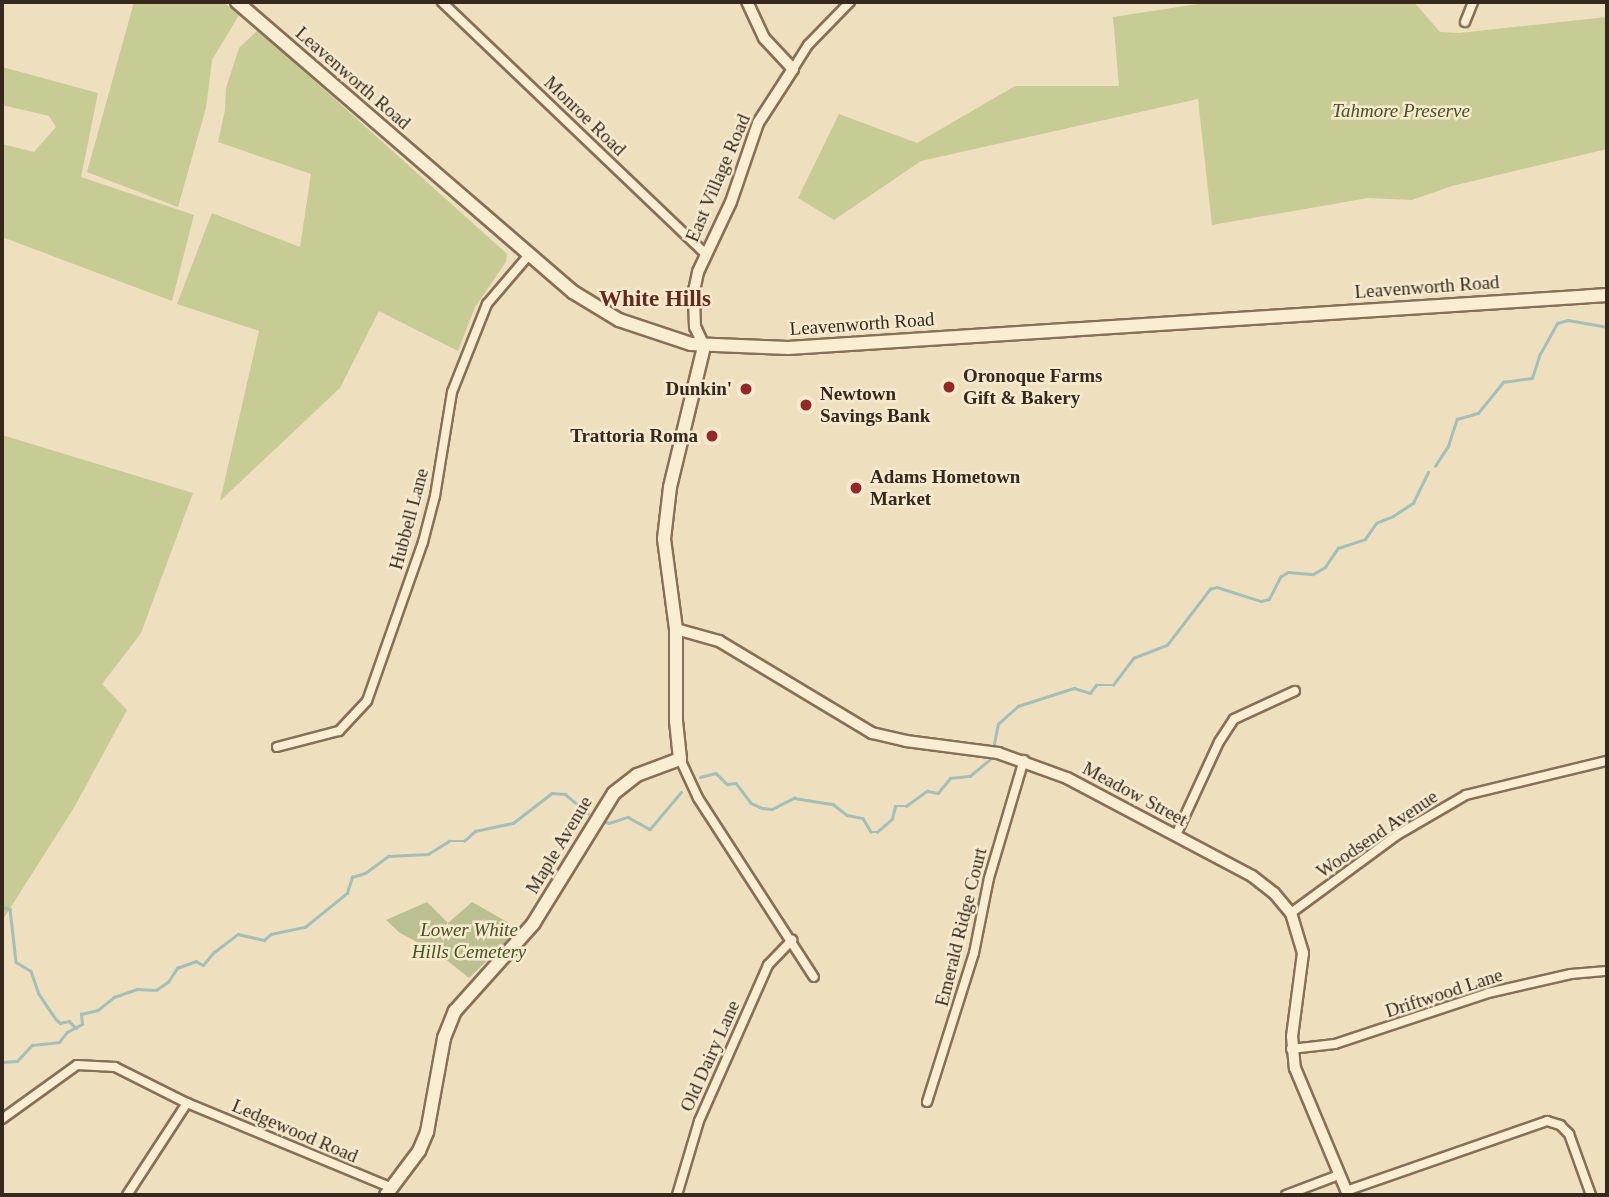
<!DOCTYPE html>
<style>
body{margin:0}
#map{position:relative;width:1609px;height:1197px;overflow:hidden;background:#eedfbf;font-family:Georgia,serif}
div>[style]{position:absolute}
.green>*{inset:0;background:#c6cc93}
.cemetery>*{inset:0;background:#bbc093}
.stream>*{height:2.5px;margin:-1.25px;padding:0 1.25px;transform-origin:1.25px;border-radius:1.25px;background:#a2c0b7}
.roads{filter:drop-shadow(2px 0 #867057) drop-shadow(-2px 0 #867057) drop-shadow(0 2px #867057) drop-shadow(0 -2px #867057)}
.minor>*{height:8px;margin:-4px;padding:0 4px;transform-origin:4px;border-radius:4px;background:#f9edd2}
.tertiary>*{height:10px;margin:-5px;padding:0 5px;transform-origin:5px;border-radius:5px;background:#f9edd2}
.secondary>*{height:12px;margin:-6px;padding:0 6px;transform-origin:6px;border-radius:6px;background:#f9edd2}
.dots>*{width:19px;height:19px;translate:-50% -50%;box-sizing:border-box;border:4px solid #f5eace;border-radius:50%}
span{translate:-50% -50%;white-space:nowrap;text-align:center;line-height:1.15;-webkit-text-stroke:5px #f5eace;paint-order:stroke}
.street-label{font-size:19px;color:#36281c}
.park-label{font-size:19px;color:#475222;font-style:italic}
.poi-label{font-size:19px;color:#36281c;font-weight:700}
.left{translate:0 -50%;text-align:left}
.right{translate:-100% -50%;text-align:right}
.quarter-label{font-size:23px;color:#63291b;font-weight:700}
.frame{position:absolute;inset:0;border:4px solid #36281c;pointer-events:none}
</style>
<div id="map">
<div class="green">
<div style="clip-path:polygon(134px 2px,223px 2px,239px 15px,212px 60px,206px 108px,178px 207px,87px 172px)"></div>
<div style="clip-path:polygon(1211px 2px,1414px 2px,1440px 32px,1459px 33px,1607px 17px,1607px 149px,1452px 186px,1412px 200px,1368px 198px,1212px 225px,1198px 99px,921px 161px,834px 220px,798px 198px,839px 114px,917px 143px,1015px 86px,1119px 86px,1113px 17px)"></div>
<div style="clip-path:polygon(258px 30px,507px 254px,506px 262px,475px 307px,458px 351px,379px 311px,340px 388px,220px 501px,259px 331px,177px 304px,212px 213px,300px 247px,311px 174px,218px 142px,225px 110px,226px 88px,239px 48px)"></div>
<div style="clip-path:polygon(2px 67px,98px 93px,81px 177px,194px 215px,172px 301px,2px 237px,2px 144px,34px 152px,56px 127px,49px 116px,2px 105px)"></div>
<div style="clip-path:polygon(2px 435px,193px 493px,141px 633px,102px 684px,127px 710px,75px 806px,2px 921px)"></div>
</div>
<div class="cemetery">
<div style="clip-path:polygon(427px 902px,448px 923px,472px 902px,520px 929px,469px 978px,438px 953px,400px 933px,386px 920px)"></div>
</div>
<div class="stream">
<div style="left:1435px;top:466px;width:24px;rotate:-57deg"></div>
<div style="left:1448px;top:446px;width:28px;rotate:-72deg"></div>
<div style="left:1457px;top:419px;width:22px;rotate:-16deg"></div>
<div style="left:1478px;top:413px;width:40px;rotate:-51deg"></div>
<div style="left:1503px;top:382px;width:29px;rotate:-8deg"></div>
<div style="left:1532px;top:378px;width:25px;rotate:-72deg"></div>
<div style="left:1540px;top:354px;width:35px;rotate:-61deg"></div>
<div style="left:1557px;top:323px;width:11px;rotate:-15deg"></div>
<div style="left:1568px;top:320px;width:40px;rotate:10deg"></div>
<div style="left:994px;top:744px;width:20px;rotate:-79deg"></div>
<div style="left:998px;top:724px;width:27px;rotate:-42deg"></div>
<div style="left:1018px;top:706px;width:59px;rotate:-17.8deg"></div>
<div style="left:1074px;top:688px;width:17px;rotate:17deg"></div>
<div style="left:1090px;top:693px;width:10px;rotate:-53deg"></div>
<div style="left:1096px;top:685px;width:17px"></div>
<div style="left:1113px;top:685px;width:34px;rotate:-53deg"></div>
<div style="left:1133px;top:658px;width:36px;rotate:-21deg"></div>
<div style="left:1167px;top:645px;width:71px;rotate:-52.5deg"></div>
<div style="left:1210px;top:589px;width:7px;rotate:-16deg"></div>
<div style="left:1217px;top:587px;width:46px;rotate:17.7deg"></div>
<div style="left:1261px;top:601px;width:8px;rotate:-14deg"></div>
<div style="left:1269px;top:599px;width:25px;rotate:-63deg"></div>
<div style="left:1280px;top:577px;width:9px;rotate:-32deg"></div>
<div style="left:1288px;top:572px;width:25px;rotate:5deg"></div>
<div style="left:1313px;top:574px;width:14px;rotate:-30deg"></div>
<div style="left:1325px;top:567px;width:23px;rotate:-56deg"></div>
<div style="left:1338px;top:548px;width:28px;rotate:-18deg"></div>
<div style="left:1365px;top:539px;width:19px;rotate:-55deg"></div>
<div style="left:1376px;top:523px;width:18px;rotate:-22deg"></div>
<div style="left:1393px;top:516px;width:24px;rotate:-33deg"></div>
<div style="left:1413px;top:503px;width:34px;rotate:-64deg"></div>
<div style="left:700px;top:777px;width:16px;rotate:-14deg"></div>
<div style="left:716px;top:773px;width:16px;rotate:45deg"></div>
<div style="left:727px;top:784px;width:9px;rotate:-6deg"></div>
<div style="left:736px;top:783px;width:25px;rotate:53deg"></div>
<div style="left:751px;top:803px;width:12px;rotate:24deg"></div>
<div style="left:762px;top:808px;width:10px;rotate:6deg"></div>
<div style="left:772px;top:809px;width:25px;rotate:-27deg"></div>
<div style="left:794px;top:798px;width:39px;rotate:9deg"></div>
<div style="left:833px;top:804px;width:18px;rotate:38deg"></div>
<div style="left:847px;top:815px;width:16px;rotate:11deg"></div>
<div style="left:863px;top:818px;width:16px;rotate:60deg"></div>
<div style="left:871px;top:832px;width:6px"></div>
<div style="left:877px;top:832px;width:20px;rotate:-41deg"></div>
<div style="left:892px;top:819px;width:13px;rotate:-77deg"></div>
<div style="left:895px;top:806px;width:11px"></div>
<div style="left:906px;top:806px;width:26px;rotate:-36deg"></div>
<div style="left:927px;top:791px;width:11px;rotate:10deg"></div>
<div style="left:938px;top:793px;width:19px;rotate:-51deg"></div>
<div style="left:950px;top:778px;width:20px;rotate:-6deg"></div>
<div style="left:970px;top:776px;width:25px;rotate:-40deg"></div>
<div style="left:603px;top:821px;width:6px;rotate:18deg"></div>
<div style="left:609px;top:823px;width:20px;rotate:-18deg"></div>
<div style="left:628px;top:817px;width:25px;rotate:29deg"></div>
<div style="left:650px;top:829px;width:48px;rotate:-50deg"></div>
<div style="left:2px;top:907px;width:8px;rotate:14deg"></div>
<div style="left:10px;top:909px;width:53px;rotate:83.5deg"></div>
<div style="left:16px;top:962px;width:17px;rotate:31deg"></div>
<div style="left:31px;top:971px;width:24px;rotate:71deg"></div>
<div style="left:39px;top:994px;width:30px;rotate:56deg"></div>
<div style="left:56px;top:1019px;width:6px;rotate:45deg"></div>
<div style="left:60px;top:1023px;width:9px;rotate:-13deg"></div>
<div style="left:69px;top:1021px;width:10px;rotate:45deg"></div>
<div style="left:2px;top:1062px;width:15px;rotate:-4deg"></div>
<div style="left:17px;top:1061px;width:22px;rotate:-47deg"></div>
<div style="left:32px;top:1045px;width:27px;rotate:-6deg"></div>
<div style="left:59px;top:1042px;width:13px;rotate:-51deg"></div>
<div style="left:67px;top:1032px;width:17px;rotate:-28deg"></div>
<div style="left:82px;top:1024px;width:10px;rotate:-96deg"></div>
<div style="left:81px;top:1014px;width:17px;rotate:-13deg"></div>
<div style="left:98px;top:1010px;width:21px;rotate:-39deg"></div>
<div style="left:114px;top:997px;width:24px;rotate:-19deg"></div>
<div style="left:137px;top:989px;width:19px;rotate:3deg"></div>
<div style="left:156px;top:990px;width:14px;rotate:-34deg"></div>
<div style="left:168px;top:982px;width:17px;rotate:-57deg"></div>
<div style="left:177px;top:968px;width:20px;rotate:-20deg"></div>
<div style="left:196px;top:961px;width:8px;rotate:30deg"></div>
<div style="left:203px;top:965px;width:17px;rotate:-50deg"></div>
<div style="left:214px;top:952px;width:30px;rotate:-37deg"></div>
<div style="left:238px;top:934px;width:27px;rotate:13deg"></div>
<div style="left:264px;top:940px;width:9px;rotate:-41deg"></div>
<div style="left:271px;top:934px;width:35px;rotate:-12deg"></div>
<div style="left:305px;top:927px;width:54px;rotate:-39deg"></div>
<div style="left:347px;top:893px;width:17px;rotate:-73deg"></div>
<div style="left:352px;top:877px;width:14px;rotate:-17deg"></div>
<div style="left:365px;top:873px;width:29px;rotate:-36deg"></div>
<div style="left:388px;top:856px;width:40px;rotate:-2.9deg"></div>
<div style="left:428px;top:854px;width:25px;rotate:-32deg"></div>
<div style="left:449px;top:841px;width:15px"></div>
<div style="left:464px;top:841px;width:15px;rotate:-42deg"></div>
<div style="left:475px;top:831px;width:39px;rotate:-12deg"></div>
<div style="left:513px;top:823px;width:49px;rotate:-37.6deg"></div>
<div style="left:552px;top:793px;width:13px;rotate:4deg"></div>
<div style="left:565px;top:794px;width:30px;rotate:40deg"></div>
</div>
<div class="roads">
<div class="minor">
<div style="left:442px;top:2px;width:364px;rotate:43.7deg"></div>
<div style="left:1465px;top:22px;width:22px;rotate:-68deg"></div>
<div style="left:793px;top:69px;width:28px;rotate:-58deg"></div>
<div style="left:808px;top:45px;width:60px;rotate:-45.7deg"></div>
<div style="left:277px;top:747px;width:64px;rotate:-14.5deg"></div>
<div style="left:339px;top:731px;width:41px;rotate:-47deg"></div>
<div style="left:367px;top:701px;width:169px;rotate:-70.6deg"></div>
<div style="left:423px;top:542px;width:48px;rotate:-75.4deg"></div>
<div style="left:435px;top:496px;width:105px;rotate:-80.7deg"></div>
<div style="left:452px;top:392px;width:95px;rotate:-68.3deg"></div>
<div style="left:487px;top:304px;width:63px;rotate:-49.5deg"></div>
<div style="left:680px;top:759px;width:43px;rotate:65.2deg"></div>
<div style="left:698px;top:798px;width:213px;rotate:57.1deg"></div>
<div style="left:1176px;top:835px;width:102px;rotate:-65.2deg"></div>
<div style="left:1219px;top:742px;width:27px;rotate:-57deg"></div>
<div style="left:1234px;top:719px;width:67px;rotate:-24.7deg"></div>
<div style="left:1291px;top:913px;width:132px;rotate:-36.3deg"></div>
<div style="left:1397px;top:835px;width:80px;rotate:-30.1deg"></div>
<div style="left:1466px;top:795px;width:145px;rotate:-13.6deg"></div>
<div style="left:1291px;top:1049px;width:44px;rotate:-6.5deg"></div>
<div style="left:1335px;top:1044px;width:161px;rotate:-18.4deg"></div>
<div style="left:1488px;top:993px;width:85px;rotate:-12.9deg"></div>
<div style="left:1571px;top:974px;width:36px;rotate:-5deg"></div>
<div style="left:927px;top:1102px;width:156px;rotate:-72.5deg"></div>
<div style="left:974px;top:953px;width:76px;rotate:-78.7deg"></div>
<div style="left:989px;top:878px;width:123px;rotate:-73.5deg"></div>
<div style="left:2px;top:1119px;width:92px;rotate:-35.8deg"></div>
<div style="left:77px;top:1065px;width:38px;rotate:3deg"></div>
<div style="left:115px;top:1067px;width:80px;rotate:26.6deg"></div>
<div style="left:187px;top:1103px;width:222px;rotate:22.5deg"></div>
<div style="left:1346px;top:1191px;width:213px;rotate:-19.2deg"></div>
<div style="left:1547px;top:1121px;width:14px;rotate:17deg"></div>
<div style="left:1560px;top:1125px;width:13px;rotate:45deg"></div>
<div style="left:1569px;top:1134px;width:65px;rotate:70.2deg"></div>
<div style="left:127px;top:1195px;width:110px;rotate:-56.9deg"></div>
<div style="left:677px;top:1195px;width:77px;rotate:-73.4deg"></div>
<div style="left:699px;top:1121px;width:171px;rotate:-66.1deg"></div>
<div style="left:768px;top:965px;width:35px;rotate:-46deg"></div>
<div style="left:1286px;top:1195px;width:57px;rotate:-20.7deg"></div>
</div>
<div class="tertiary">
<div style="left:704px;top:346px;width:21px;rotate:-115deg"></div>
<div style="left:695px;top:327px;width:36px;rotate:-92deg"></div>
<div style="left:694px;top:291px;width:19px;rotate:-78deg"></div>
<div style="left:698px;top:272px;width:77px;rotate:-64.8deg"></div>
<div style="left:731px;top:202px;width:83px;rotate:-71.1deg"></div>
<div style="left:758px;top:123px;width:64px;rotate:-57.1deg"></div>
<div style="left:793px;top:69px;width:42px;rotate:-133.1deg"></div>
<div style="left:764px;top:38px;width:40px;rotate:-115deg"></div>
<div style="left:676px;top:629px;width:45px;rotate:15.6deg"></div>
<div style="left:719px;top:641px;width:179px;rotate:31deg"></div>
<div style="left:872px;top:733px;width:35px;rotate:13deg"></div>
<div style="left:906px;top:741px;width:93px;rotate:7.4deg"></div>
<div style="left:998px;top:753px;width:73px;rotate:19.9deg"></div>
<div style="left:1067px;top:778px;width:209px;rotate:27.9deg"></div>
<div style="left:1252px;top:876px;width:28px;rotate:38deg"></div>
<div style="left:1274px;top:893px;width:26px;rotate:50deg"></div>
<div style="left:1291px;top:913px;width:42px;rotate:73.3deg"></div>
<div style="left:1303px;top:953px;width:84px;rotate:97.5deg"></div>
<div style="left:1292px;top:1036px;width:32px;rotate:85deg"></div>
<div style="left:1295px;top:1068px;width:138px;rotate:67.3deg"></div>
</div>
<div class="secondary">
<div style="left:237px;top:2px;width:444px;rotate:40.8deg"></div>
<div style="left:573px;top:292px;width:54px;rotate:31.3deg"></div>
<div style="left:619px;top:320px;width:76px;rotate:18.4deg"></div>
<div style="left:691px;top:344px;width:97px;rotate:2.4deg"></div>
<div style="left:788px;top:348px;width:821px;rotate:-3.7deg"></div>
<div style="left:386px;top:1195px;width:55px;rotate:-53.1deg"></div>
<div style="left:419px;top:1151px;width:21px;rotate:-67deg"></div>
<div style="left:427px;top:1132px;width:96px;rotate:-79.7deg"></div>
<div style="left:444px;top:1038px;width:29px;rotate:-68deg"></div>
<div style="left:455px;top:1011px;width:117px;rotate:-48.1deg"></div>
<div style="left:533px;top:924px;width:154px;rotate:-58.3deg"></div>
<div style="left:614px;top:793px;width:29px;rotate:-38deg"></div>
<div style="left:637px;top:775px;width:46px;rotate:-20.4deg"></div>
<div style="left:680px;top:759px;width:38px;rotate:-96deg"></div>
<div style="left:676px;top:721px;width:92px;rotate:-90deg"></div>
<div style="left:676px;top:629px;width:91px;rotate:-97.6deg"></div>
<div style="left:664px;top:539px;width:52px;rotate:-83.4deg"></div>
<div style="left:670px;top:487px;width:145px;rotate:-76.4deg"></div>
</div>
</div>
<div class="dots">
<div style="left:949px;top:387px;background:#962729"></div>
<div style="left:746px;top:389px;background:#962729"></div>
<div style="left:806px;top:405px;background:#962729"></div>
<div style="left:712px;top:436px;background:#962729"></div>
<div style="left:856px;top:488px;background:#962729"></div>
</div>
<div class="street-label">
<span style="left:353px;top:78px;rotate:41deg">Leavenworth Road</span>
<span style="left:585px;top:116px;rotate:44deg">Monroe Road</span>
<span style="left:718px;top:178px;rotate:-67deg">East Village Road</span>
<span style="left:1427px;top:287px;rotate:-4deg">Leavenworth Road</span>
<span style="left:862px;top:324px;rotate:-4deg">Leavenworth Road</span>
<span style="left:409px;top:519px;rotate:-75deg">Hubbell Lane</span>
<span style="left:1135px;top:794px;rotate:28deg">Meadow Street</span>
<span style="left:1377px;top:834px;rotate:-34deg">Woodsend Avenue</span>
<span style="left:559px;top:845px;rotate:-59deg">Maple Avenue</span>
<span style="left:961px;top:927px;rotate:-76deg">Emerald Ridge Court</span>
<span style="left:1444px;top:993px;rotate:-18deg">Driftwood Lane</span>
<span style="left:710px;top:1056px;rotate:-66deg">Old Dairy Lane</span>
<span style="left:295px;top:1131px;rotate:23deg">Ledgewood Road</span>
</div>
<div class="park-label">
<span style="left:1401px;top:111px">Tahmore Preserve</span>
<span style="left:469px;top:941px">Lower White<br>Hills Cemetery</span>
</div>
<div class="poi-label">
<span class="left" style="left:963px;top:387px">Oronoque Farms<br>Gift &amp; Bakery</span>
<span class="right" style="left:732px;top:389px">Dunkin'</span>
<span class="left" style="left:820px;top:405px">Newtown<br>Savings Bank</span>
<span class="right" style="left:698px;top:436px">Trattoria Roma</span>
<span class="left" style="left:870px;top:488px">Adams Hometown<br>Market</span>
</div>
<div class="quarter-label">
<span style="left:655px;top:299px">White Hills</span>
</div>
<div class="frame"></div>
</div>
